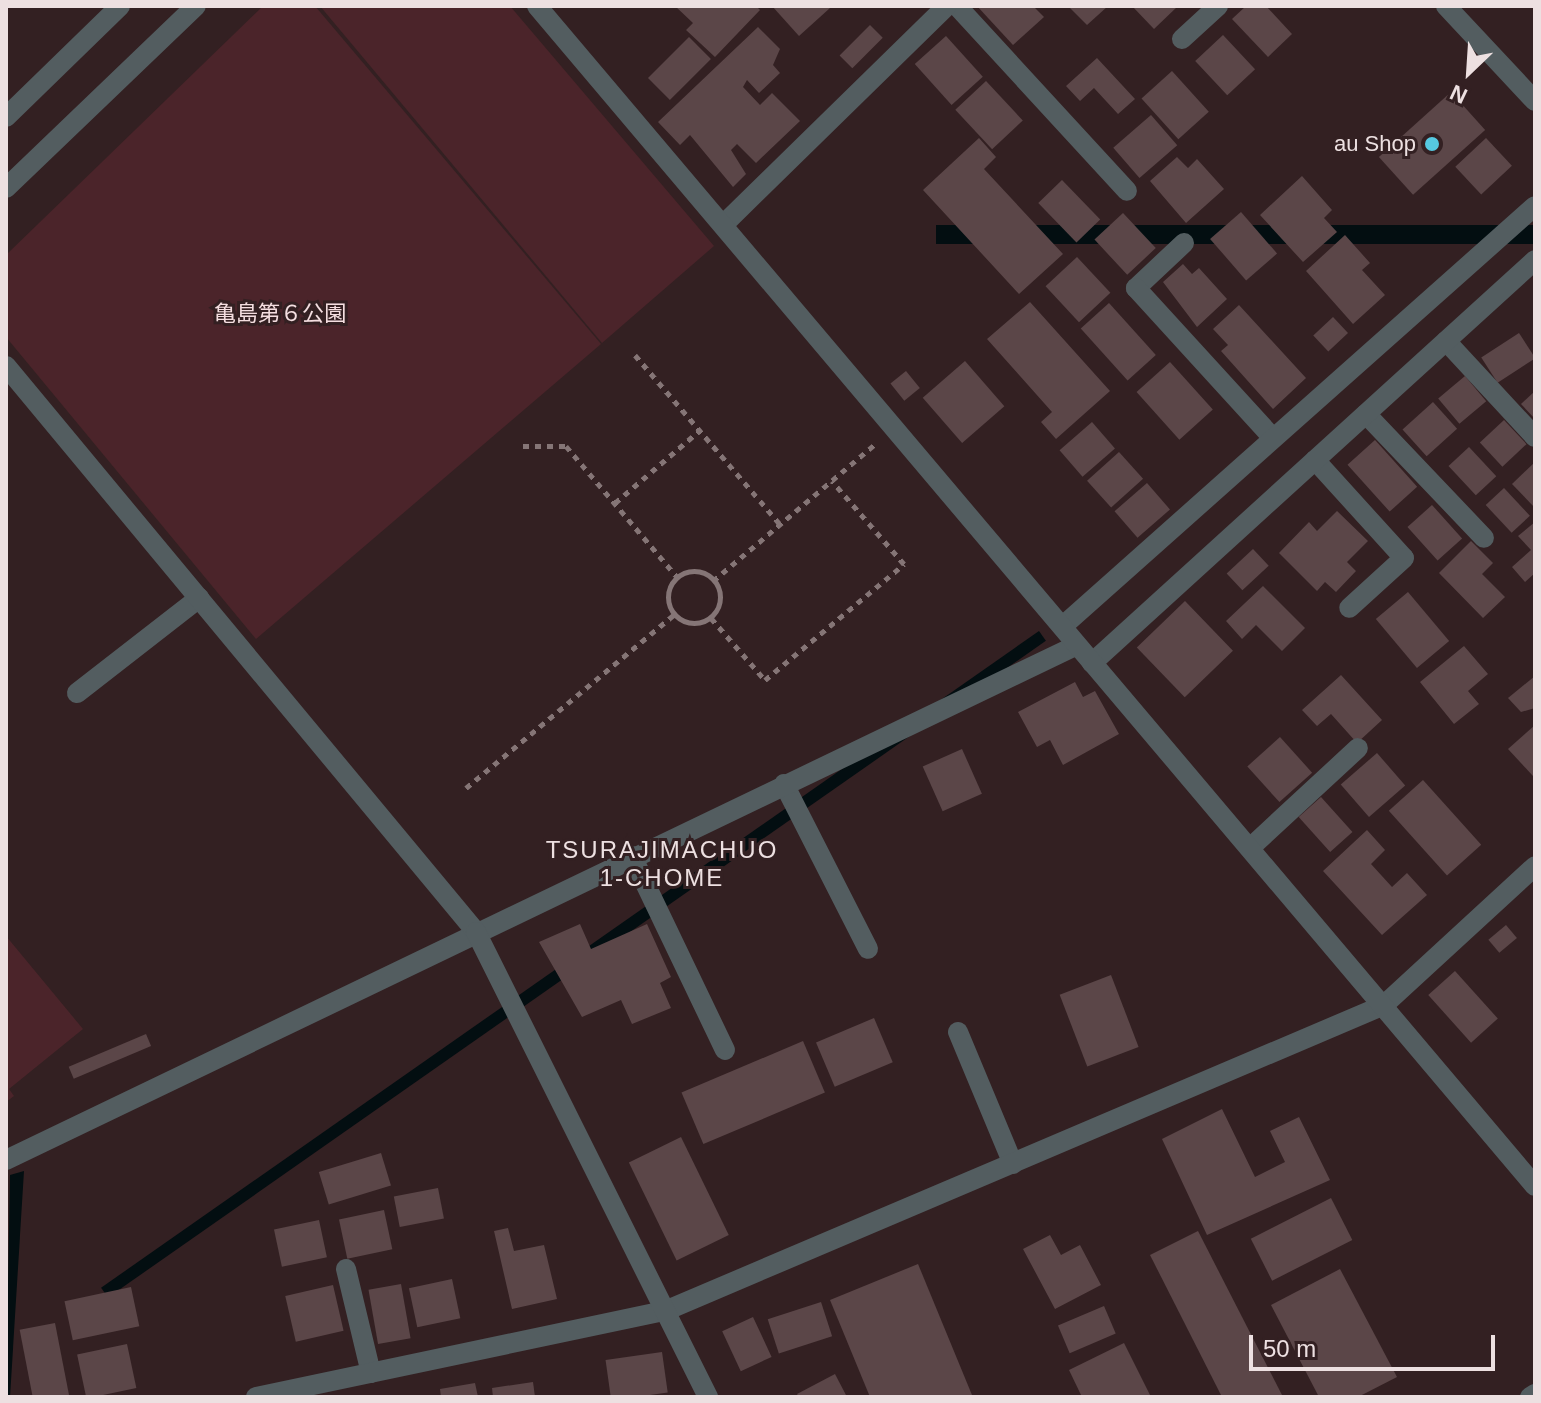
<!DOCTYPE html>
<meta charset="utf-8">
<style>
body{margin:0}
#map{position:relative;width:1541px;height:1403px;overflow:hidden;background:#332022;font-family:Helvetica,"Noto Sans JP",sans-serif}
div>[style]{position:absolute}
.green>*{inset:0;background:#4b242a}
.water>*{inset:0;background:#030e11;transform-origin:0 0}
.building>*{inset:0;background:#5b4648;transform-origin:0 0}
.path>*{height:5px;margin-top:-2.5px;transform-origin:0;background:repeating-linear-gradient(90deg,#857576 0 6px,transparent 0 12px)}
.path>.ring{margin:-2.5px;padding:0;box-sizing:content-box;background:none;border:5px solid #857576;border-radius:50%}
.minor>*{height:20px;margin:-10px;padding:0 10px;transform-origin:10px;border-radius:10px;background:#535d60}
.tertiary>*{height:20px;margin:-10px;padding:0 10px;transform-origin:10px;border-radius:10px;background:#535d60}
.dots>*{width:22px;height:22px;translate:-50% -50%;box-sizing:border-box;border:4px solid #332022;border-radius:50%}
span{translate:-50% -50%;white-space:nowrap;text-align:center;line-height:1.15;-webkit-text-stroke:6px #332022;paint-order:stroke}
.poi-label{font-size:22px;color:#ede0e1}
.right{translate:-100% -50%;text-align:right}
.park-label{font-size:22px;color:#f4dee0}
.neighbourhood-label{font-size:24px;color:#ede0e1;letter-spacing:2px}
.frame{position:absolute;inset:0;border:8px solid #ede0e1;pointer-events:none}
.north{position:absolute;left:1429px;top:32px;width:80px;height:80px;-webkit-text-stroke:6px #332022;paint-order:stroke;rotate:205deg;font-size:22px;font-weight:700;line-height:32px;text-align:center;color:#ede0e1}
.north::after{content:'';display:block;margin:auto;width:28px;height:36px;background:#ede0e1;clip-path:polygon(50% 0,100% 100%,50% 72%,0 100%)}
.scale{position:absolute;left:1249px;top:1335px;width:246px;height:36px;box-sizing:border-box;border:4px solid #ede0e1;border-top:0;padding-left:10px;font-size:24px;line-height:28px;white-space:nowrap;color:#ede0e1;-webkit-text-stroke:6px #332022;paint-order:stroke}
</style>
<div id="map">
<div class="green">
<div style="clip-path:polygon(263px 6px,315px 6px,601px 344px,256px 639px,6px 337px,6px 255px)"></div>
<div style="clip-path:polygon(320px 6px,510px 6px,714px 246px,602px 343px)"></div>
<div style="clip-path:polygon(6px 936px,83px 1029px,9px 1089px,14px 1096px,6px 1102px)"></div>
</div>
<div class="water">
<div style="left:1535px;top:225px;width:19px;height:599px;rotate:90deg"></div>
<div style="left:1039px;top:631px;width:12px;height:1145px;rotate:55deg"></div>
<div style="clip-path:polygon(24px 1171px,10px 1397px,6px 1397px,10px 1175px)"></div>
</div>
<div class="building">
<div style="clip-path:polygon(675px 6px,756px 6px,760px 10px,715px 57px,686px 30px,693px 23px)"></div>
<div style="clip-path:polygon(772px 6px,828px 6px,830px 8px,799px 36px)"></div>
<div style="clip-path:polygon(977px 6px,1033px 6px,1044px 17px,1013px 45px)"></div>
<div style="clip-path:polygon(1068px 6px,1108px 6px,1087px 25px)"></div>
<div style="clip-path:polygon(1132px 6px,1178px 6px,1154px 29px)"></div>
<div style="clip-path:polygon(1246px 6px,1266px 6px,1292px 34px,1268px 57px,1232px 19px)"></div>
<div style="left:870px;top:25px;width:18px;height:43px;rotate:45deg"></div>
<div style="clip-path:polygon(758px 27px,780px 49px,773px 65px,780px 73px,759px 93px,747px 80px,743px 87px,760px 105px,772px 93px,800px 121px,756px 163px,737px 144px,731px 150px,746px 174px,733px 187px,690px 135px,680px 145px,658px 122px)"></div>
<div style="left:1223px;top:35px;width:47px;height:38px;rotate:47deg"></div>
<div style="left:946px;top:36px;width:55px;height:42px;rotate:48deg"></div>
<div style="left:689px;top:37px;width:31px;height:58px;rotate:45deg"></div>
<div style="clip-path:polygon(1097px 58px,1135px 99px,1118px 114px,1094px 88px,1080px 101px,1066px 86px)"></div>
<div style="left:1172px;top:71px;width:55px;height:41px;rotate:48deg"></div>
<div style="left:986px;top:81px;width:54px;height:42px;rotate:47deg"></div>
<div style="left:1451px;top:92px;width:51px;height:97px;rotate:48deg"></div>
<div style="left:1151px;top:115px;width:40px;height:50px;rotate:49deg"></div>
<div style="clip-path:polygon(979px 138px,996px 157px,984px 169px,1063px 254px,1019px 294px,923px 190px)"></div>
<div style="left:1486px;top:138px;width:38px;height:42px;rotate:47deg"></div>
<div style="clip-path:polygon(1177px 157px,1188px 168px,1197px 159px,1224px 189px,1186px 223px,1150px 181px)"></div>
<div style="clip-path:polygon(1302px 176px,1332px 210px,1324px 218px,1337px 232px,1303px 262px,1260px 215px)"></div>
<div style="left:1062px;top:180px;width:55px;height:33px;rotate:46deg"></div>
<div style="left:1241px;top:212px;width:55px;height:41px;rotate:49deg"></div>
<div style="left:1123px;top:213px;width:48px;height:39px;rotate:47deg"></div>
<div style="clip-path:polygon(1345px 235px,1370px 263px,1362px 270px,1385px 295px,1353px 324px,1306px 271px)"></div>
<div style="left:1077px;top:257px;width:49px;height:43px;rotate:47deg"></div>
<div style="clip-path:polygon(1183px 264px,1192px 274px,1199px 268px,1227px 299px,1197px 327px,1163px 282px)"></div>
<div style="clip-path:polygon(1030px 302px,1110px 391px,1056px 439px,1041px 422px,1052px 412px,987px 339px)"></div>
<div style="left:1109px;top:303px;width:70px;height:38px;rotate:48deg"></div>
<div style="clip-path:polygon(1239px 305px,1306px 378px,1273px 409px,1221px 351px,1228px 345px,1213px 329px)"></div>
<div style="left:1333px;top:317px;width:22px;height:27px;rotate:47deg"></div>
<div style="left:1519px;top:333px;width:30px;height:45px;rotate:57deg"></div>
<div style="left:965px;top:361px;width:60px;height:56px;rotate:49deg"></div>
<div style="left:1170px;top:362px;width:64px;height:45px;rotate:48deg"></div>
<div style="left:906px;top:371px;width:22px;height:20px;rotate:51deg"></div>
<div style="left:1465px;top:376px;width:33px;height:35px;rotate:50deg"></div>
<div style="clip-path:polygon(1535px 391px,1535px 419px,1521px 404px)"></div>
<div style="left:1433px;top:402px;width:36px;height:41px;rotate:48deg"></div>
<div style="left:1504px;top:420px;width:33px;height:33px;rotate:47deg"></div>
<div style="left:1092px;top:422px;width:35px;height:43px;rotate:49deg"></div>
<div style="left:1375px;top:440px;width:63px;height:37px;rotate:48deg"></div>
<div style="left:1469px;top:447px;width:40px;height:28px;rotate:47deg"></div>
<div style="left:1119px;top:452px;width:36px;height:43px;rotate:48deg"></div>
<div style="clip-path:polygon(1535px 462px,1535px 508px,1512px 484px)"></div>
<div style="left:1147px;top:483px;width:35px;height:43px;rotate:49deg"></div>
<div style="left:1504px;top:488px;width:38px;height:25px;rotate:47deg"></div>
<div style="left:1432px;top:505px;width:45px;height:33px;rotate:48deg"></div>
<div style="clip-path:polygon(1337px 511px,1368px 541px,1347px 562px,1356px 571px,1336px 592px,1325px 582px,1317px 591px,1279px 553px,1309px 522px,1317px 531px)"></div>
<div style="clip-path:polygon(1535px 522px,1535px 573px,1525px 582px,1512px 567px,1531px 550px,1518px 536px)"></div>
<div style="clip-path:polygon(1471px 541px,1493px 563px,1482px 574px,1505px 597px,1483px 618px,1439px 573px)"></div>
<div style="left:1253px;top:549px;width:23px;height:36px;rotate:47deg"></div>
<div style="clip-path:polygon(1263px 586px,1305px 628px,1282px 651px,1256px 625px,1242px 639px,1226px 621px)"></div>
<div style="left:1408px;top:592px;width:64px;height:42px;rotate:50deg"></div>
<div style="left:1185px;top:601px;width:69px;height:67px;rotate:46deg"></div>
<div style="clip-path:polygon(1464px 646px,1488px 674px,1468px 691px,1479px 704px,1454px 724px,1420px 682px)"></div>
<div style="clip-path:polygon(1341px 675px,1382px 720px,1357px 743px,1331px 714px,1317px 726px,1302px 710px)"></div>
<div style="clip-path:polygon(1535px 676px,1535px 708px,1521px 712px,1508px 698px)"></div>
<div style="clip-path:polygon(1075px 682px,1083px 697px,1095px 691px,1119px 734px,1063px 765px,1050px 740px,1037px 747px,1018px 712px)"></div>
<div style="clip-path:polygon(1535px 725px,1535px 774px,1533px 776px,1508px 749px)"></div>
<div style="left:1280px;top:737px;width:48px;height:44px;rotate:48deg"></div>
<div style="left:962px;top:749px;width:49px;height:43px;rotate:66deg"></div>
<div style="left:1377px;top:753px;width:43px;height:48px;rotate:49deg"></div>
<div style="left:1423px;top:780px;width:87px;height:46px;rotate:48deg"></div>
<div style="left:1321px;top:797px;width:47px;height:30px;rotate:48deg"></div>
<div style="clip-path:polygon(1367px 830px,1385px 850px,1371px 864px,1392px 887px,1407px 873px,1427px 895px,1382px 935px,1323px 871px)"></div>
<div style="clip-path:polygon(580px 924px,591px 949px,647px 924px,671px 977px,660px 983px,671px 1008px,632px 1024px,621px 1000px,582px 1017px,539px 942px)"></div>
<div style="left:1506px;top:925px;width:17px;height:23px;rotate:50deg"></div>
<div style="left:1455px;top:971px;width:64px;height:36px;rotate:48deg"></div>
<div style="left:1111px;top:975px;width:77px;height:55px;rotate:69deg"></div>
<div style="left:874px;top:1018px;width:48px;height:63px;rotate:67deg"></div>
<div style="left:146px;top:1034px;width:13px;height:84px;rotate:67deg"></div>
<div style="left:803px;top:1041px;width:56px;height:132px;rotate:67deg"></div>
<div style="clip-path:polygon(1222px 1109px,1255px 1177px,1285px 1162px,1270px 1131px,1299px 1117px,1330px 1180px,1207px 1235px,1162px 1139px)"></div>
<div style="left:681px;top:1137px;width:109px;height:58px;rotate:64deg"></div>
<div style="left:381px;top:1153px;width:34px;height:65px;rotate:73deg"></div>
<div style="left:438px;top:1188px;width:31px;height:45px;rotate:79deg"></div>
<div style="left:1331px;top:1198px;width:47px;height:90px;rotate:63deg"></div>
<div style="left:384px;top:1210px;width:40px;height:46px;rotate:78deg"></div>
<div style="left:319px;top:1220px;width:38px;height:46px;rotate:78deg"></div>
<div style="clip-path:polygon(508px 1228px,514px 1251px,544px 1245px,557px 1299px,512px 1309px,494px 1231px)"></div>
<div style="clip-path:polygon(1198px 1231px,1283px 1397px,1222px 1397px,1150px 1255px)"></div>
<div style="clip-path:polygon(1050px 1235px,1061px 1255px,1080px 1245px,1101px 1285px,1055px 1309px,1023px 1249px)"></div>
<div style="clip-path:polygon(918px 1264px,972px 1395px,966px 1397px,870px 1397px,830px 1300px)"></div>
<div style="clip-path:polygon(1340px 1269px,1397px 1377px,1358px 1397px,1319px 1397px,1271px 1305px)"></div>
<div style="left:452px;top:1279px;width:40px;height:44px;rotate:78deg"></div>
<div style="left:401px;top:1284px;width:55px;height:33px;rotate:80deg"></div>
<div style="left:333px;top:1285px;width:47px;height:49px;rotate:77deg"></div>
<div style="left:131px;top:1287px;width:40px;height:68px;rotate:78deg"></div>
<div style="left:821px;top:1302px;width:36px;height:56px;rotate:72deg"></div>
<div style="left:1104px;top:1306px;width:30px;height:50px;rotate:67deg"></div>
<div style="left:753px;top:1317px;width:44px;height:34px;rotate:65deg"></div>
<div style="left:55px;top:1323px;width:75px;height:36px;rotate:79deg"></div>
<div style="clip-path:polygon(1124px 1343px,1151px 1397px,1082px 1397px,1069px 1370px)"></div>
<div style="left:127px;top:1344px;width:45px;height:51px;rotate:78deg"></div>
<div style="left:662px;top:1352px;width:41px;height:57px;rotate:82deg"></div>
<div style="clip-path:polygon(835px 1374px,847px 1397px,799px 1397px,797px 1394px)"></div>
<div style="clip-path:polygon(533px 1382px,535px 1397px,493px 1397px,492px 1388px)"></div>
<div style="clip-path:polygon(475px 1383px,478px 1397px,441px 1397px,440px 1389px)"></div>
</div>
<div class="path">
<div style="left:635px;top:355px;width:223px;rotate:49.4deg"></div>
<div style="left:523px;top:446px;width:43px"></div>
<div style="left:566px;top:446px;width:172px;rotate:49.7deg"></div>
<div style="left:615px;top:503px;width:111px;rotate:-40.6deg"></div>
<div class="ring" style="left:668px;top:571px;width:47px;height:47px"></div>
<div style="left:713px;top:581px;width:211px;rotate:-40.2deg"></div>
<div style="left:711px;top:618px;width:82px;rotate:48.9deg"></div>
<div style="left:765px;top:680px;width:181px;rotate:-39.8deg"></div>
<div style="left:904px;top:564px;width:110px;rotate:-130.9deg"></div>
<div style="left:466px;top:788px;width:271px;rotate:-39.8deg"></div>
</div>
<div class="minor">
<div style="left:957px;top:6px;width:251px;rotate:47.4deg"></div>
<div style="left:1182px;top:39px;width:49px;rotate:-42.5deg"></div>
<div style="left:723px;top:225px;width:313px;rotate:-44.4deg"></div>
<div style="left:1184px;top:243px;width:66px;rotate:136.8deg"></div>
<div style="left:1136px;top:288px;width:202px;rotate:47.6deg"></div>
<div style="left:1446px;top:341px;width:131px;rotate:47.2deg"></div>
<div style="left:1366px;top:414px;width:171px;rotate:46.4deg"></div>
<div style="left:1315px;top:460px;width:132px;rotate:47.8deg"></div>
<div style="left:1404px;top:558px;width:74px;rotate:137.7deg"></div>
<div style="left:1064px;top:625px;width:630px;rotate:-41.66deg"></div>
<div style="left:1092px;top:663px;width:599px;rotate:-42.29deg"></div>
<div style="left:77px;top:693px;width:155px;rotate:-37.9deg"></div>
<div style="left:784px;top:784px;width:185px;rotate:63deg"></div>
<div style="left:1250px;top:848px;width:147px;rotate:-42.8deg"></div>
<div style="left:632px;top:856px;width:215px;rotate:64.4deg"></div>
<div style="left:958px;top:1032px;width:143px;rotate:67.4deg"></div>
<div style="left:6px;top:1160px;width:1188px;rotate:-25.68deg"></div>
<div style="left:346px;top:1269px;width:107px;rotate:76.5deg"></div>
<div style="left:256px;top:1397px;width:418px;rotate:-11.9deg"></div>
<div style="left:665px;top:1311px;width:781px;rotate:-23.05deg"></div>
<div style="left:1384px;top:1005px;width:205px;rotate:-42.6deg"></div>
</div>
<div class="tertiary">
<div style="left:537px;top:6px;width:1545px;rotate:49.78deg"></div>
<div style="left:1446px;top:6px;width:130px;rotate:46.9deg"></div>
<div style="left:6px;top:117px;width:159px;rotate:-44.2deg"></div>
<div style="left:6px;top:188px;width:263px;rotate:-43.8deg"></div>
<div style="left:6px;top:366px;width:736px;rotate:50.29deg"></div>
<div style="left:476px;top:932px;width:520px;rotate:63.48deg"></div>
<div style="left:1530px;top:1397px;width:6px;rotate:-31deg"></div>
</div>
<div class="dots">
<div style="left:1432px;top:144px;background:#56c9e1"></div>
</div>
<div class="poi-label">
<span class="right" style="left:1416px;top:144px">au Shop</span>
</div>
<div class="park-label">
<span style="left:280px;top:314px">亀島第６公園</span>
</div>
<div class="neighbourhood-label">
<span style="left:662px;top:864px">TSURAJIMACHUO<br>1-CHOME</span>
</div>
<div class="frame"></div>
<div class="north">N</div>
<div class="scale">50 m</div>
</div>
